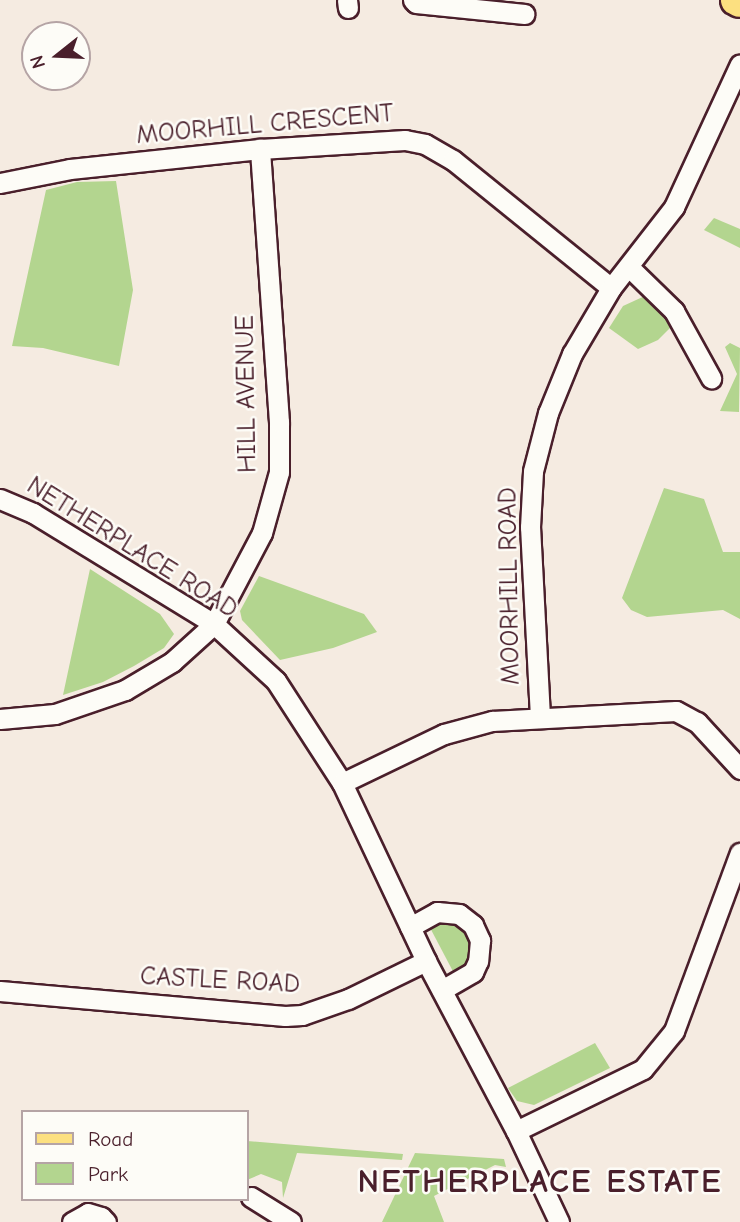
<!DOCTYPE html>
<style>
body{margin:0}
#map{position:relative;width:740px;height:1222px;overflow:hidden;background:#f5ebe1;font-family:"Comic Neue",sans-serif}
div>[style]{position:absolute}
.green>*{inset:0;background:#b3d58f}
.roads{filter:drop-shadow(2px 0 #4a1f2b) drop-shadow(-2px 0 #4a1f2b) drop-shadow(0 2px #4a1f2b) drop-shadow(0 -2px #4a1f2b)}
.minor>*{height:19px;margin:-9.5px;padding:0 9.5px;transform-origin:9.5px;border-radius:9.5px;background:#fdfcf7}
.primary>*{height:30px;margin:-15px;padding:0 15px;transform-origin:15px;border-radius:15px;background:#fce080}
span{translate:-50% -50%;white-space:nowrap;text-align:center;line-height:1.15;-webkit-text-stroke:5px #fdfcf7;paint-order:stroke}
.street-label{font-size:26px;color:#4a1f2b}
.district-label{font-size:33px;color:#4a1f2b;font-weight:700;letter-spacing:2px}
.legend{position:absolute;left:21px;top:1110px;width:228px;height:91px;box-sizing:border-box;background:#fdfcf7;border:2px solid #b5a4a5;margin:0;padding:9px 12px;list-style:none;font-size:21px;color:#4a1f2b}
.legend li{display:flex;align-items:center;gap:14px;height:35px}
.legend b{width:35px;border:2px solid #b5a4a5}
.north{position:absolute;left:21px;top:21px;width:70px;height:70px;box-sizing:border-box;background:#fdfcf7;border:2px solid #b5a4a5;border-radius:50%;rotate:252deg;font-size:19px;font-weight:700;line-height:28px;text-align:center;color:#4a1f2b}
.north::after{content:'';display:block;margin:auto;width:24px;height:32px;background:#4a1f2b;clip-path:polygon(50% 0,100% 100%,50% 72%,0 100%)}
</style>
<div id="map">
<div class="green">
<div style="clip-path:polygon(116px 181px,133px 290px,119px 366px,43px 348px,12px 346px,46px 190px,77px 182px)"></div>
<div style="clip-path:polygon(714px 218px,740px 229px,740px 248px,704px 230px)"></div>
<div style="clip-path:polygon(647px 295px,667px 313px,670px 328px,658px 340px,638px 349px,609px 328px,623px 306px)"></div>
<div style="clip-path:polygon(730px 343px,740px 348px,739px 412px,720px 411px,737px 374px,725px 347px)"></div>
<div style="clip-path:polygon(664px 488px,704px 499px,723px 552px,740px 552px,740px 619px,723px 610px,647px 617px,631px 610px,622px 598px)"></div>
<div style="clip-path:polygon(90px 569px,160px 614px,174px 634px,164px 648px,134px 666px,103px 682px,63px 695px)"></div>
<div style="clip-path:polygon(259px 576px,364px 614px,377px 632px,333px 648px,280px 660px,242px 620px,240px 611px)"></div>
<div style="clip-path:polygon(443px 917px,462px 923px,471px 932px,476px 957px,457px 979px,427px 922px)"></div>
<div style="clip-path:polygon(595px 1043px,610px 1068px,534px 1105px,517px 1101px,508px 1088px)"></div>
<div style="clip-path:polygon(247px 1141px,403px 1154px,402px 1160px,297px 1153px,283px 1198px,282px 1182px,261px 1174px,247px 1180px)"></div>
<div style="clip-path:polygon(415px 1153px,504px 1159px,506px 1167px,495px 1165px,434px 1196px,444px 1222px,382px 1222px)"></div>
</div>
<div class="roads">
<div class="minor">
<div style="left:347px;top:0;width:8px;rotate:83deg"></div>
<div style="left:413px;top:0;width:4px;rotate:45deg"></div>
<div style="left:416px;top:3px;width:109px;rotate:5.8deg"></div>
<div style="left:0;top:183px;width:71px;rotate:-11.3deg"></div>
<div style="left:70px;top:169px;width:191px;rotate:-6deg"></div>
<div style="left:260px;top:149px;width:145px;rotate:-3.6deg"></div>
<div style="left:405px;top:140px;width:20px;rotate:11deg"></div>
<div style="left:425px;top:144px;width:32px;rotate:30deg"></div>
<div style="left:453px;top:160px;width:203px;rotate:39deg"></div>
<div style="left:630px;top:268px;width:62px;rotate:44.3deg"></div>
<div style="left:674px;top:311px;width:77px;rotate:61.1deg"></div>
<div style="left:0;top:499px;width:36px;rotate:23deg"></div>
<div style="left:33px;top:513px;width:212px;rotate:31.5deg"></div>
<div style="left:214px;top:624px;width:84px;rotate:42.6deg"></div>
<div style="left:276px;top:681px;width:121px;rotate:57.1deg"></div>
<div style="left:342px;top:783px;width:197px;rotate:64.7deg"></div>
<div style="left:426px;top:961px;width:192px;rotate:62.1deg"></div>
<div style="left:516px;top:1131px;width:101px;rotate:64.7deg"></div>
<div style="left:540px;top:717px;width:190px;rotate:-93deg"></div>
<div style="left:530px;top:527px;width:56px;rotate:-86.9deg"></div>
<div style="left:533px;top:471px;width:60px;rotate:-75.5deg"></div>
<div style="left:548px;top:413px;width:64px;rotate:-67.9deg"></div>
<div style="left:572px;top:354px;width:77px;rotate:-59.4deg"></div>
<div style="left:611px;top:288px;width:103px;rotate:-52.1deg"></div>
<div style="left:674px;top:207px;width:157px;rotate:-65.2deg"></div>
<div style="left:0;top:719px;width:55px;rotate:-5.2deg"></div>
<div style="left:55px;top:714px;width:74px;rotate:-18.9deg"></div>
<div style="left:125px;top:690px;width:55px;rotate:-30.8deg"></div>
<div style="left:172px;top:662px;width:57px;rotate:-42.1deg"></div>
<div style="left:214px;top:624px;width:103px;rotate:-62.2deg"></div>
<div style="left:262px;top:533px;width:63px;rotate:-74.4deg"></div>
<div style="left:279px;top:472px;width:50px;rotate:-90deg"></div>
<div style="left:279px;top:422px;width:274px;rotate:-94deg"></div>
<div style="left:342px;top:783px;width:113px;rotate:-25.7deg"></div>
<div style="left:444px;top:734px;width:50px;rotate:-15.2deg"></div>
<div style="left:492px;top:721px;width:184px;rotate:-3.1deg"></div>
<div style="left:676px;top:711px;width:24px;rotate:28deg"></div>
<div style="left:697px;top:722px;width:64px;rotate:47.5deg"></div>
<div style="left:410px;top:927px;width:31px;rotate:-29deg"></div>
<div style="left:437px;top:912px;width:22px;rotate:5deg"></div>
<div style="left:459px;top:914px;width:18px;rotate:38deg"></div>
<div style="left:473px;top:925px;width:17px;rotate:65deg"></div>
<div style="left:480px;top:940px;width:21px;rotate:95deg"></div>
<div style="left:478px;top:961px;width:12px;rotate:114deg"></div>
<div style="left:473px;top:972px;width:36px;rotate:150deg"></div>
<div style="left:0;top:991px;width:286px;rotate:5deg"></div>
<div style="left:285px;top:1016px;width:17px;rotate:-3deg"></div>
<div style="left:302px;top:1015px;width:49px;rotate:-19.2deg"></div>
<div style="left:348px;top:999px;width:87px;rotate:-26deg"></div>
<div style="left:516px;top:1131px;width:141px;rotate:-26deg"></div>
<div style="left:643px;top:1069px;width:49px;rotate:-50.8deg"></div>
<div style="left:674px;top:1031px;width:190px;rotate:-69.7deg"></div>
<div style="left:251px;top:1197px;width:47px;rotate:32deg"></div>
<div style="left:72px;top:1222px;width:18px;rotate:-29deg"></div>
<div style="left:88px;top:1213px;width:14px;rotate:17deg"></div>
<div style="left:101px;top:1217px;width:7px;rotate:45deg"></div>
</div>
<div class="primary">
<div style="left:736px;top:0;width:4px;rotate:27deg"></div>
</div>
</div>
<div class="street-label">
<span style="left:265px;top:125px;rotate:-5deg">MOORHILL CRESCENT</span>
<span style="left:247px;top:394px;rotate:-91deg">HILL AVENUE</span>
<span style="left:132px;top:548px;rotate:32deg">NETHERPLACE ROAD</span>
<span style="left:510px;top:586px;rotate:-91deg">MOORHILL ROAD</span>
<span style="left:220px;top:981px;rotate:3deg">CASTLE ROAD</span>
</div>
<div class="district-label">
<span style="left:540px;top:1182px">NETHERPLACE ESTATE</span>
</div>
<ul class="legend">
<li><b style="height:9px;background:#fce080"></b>Road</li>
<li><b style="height:19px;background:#b3d58f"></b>Park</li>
</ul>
<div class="north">N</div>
</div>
